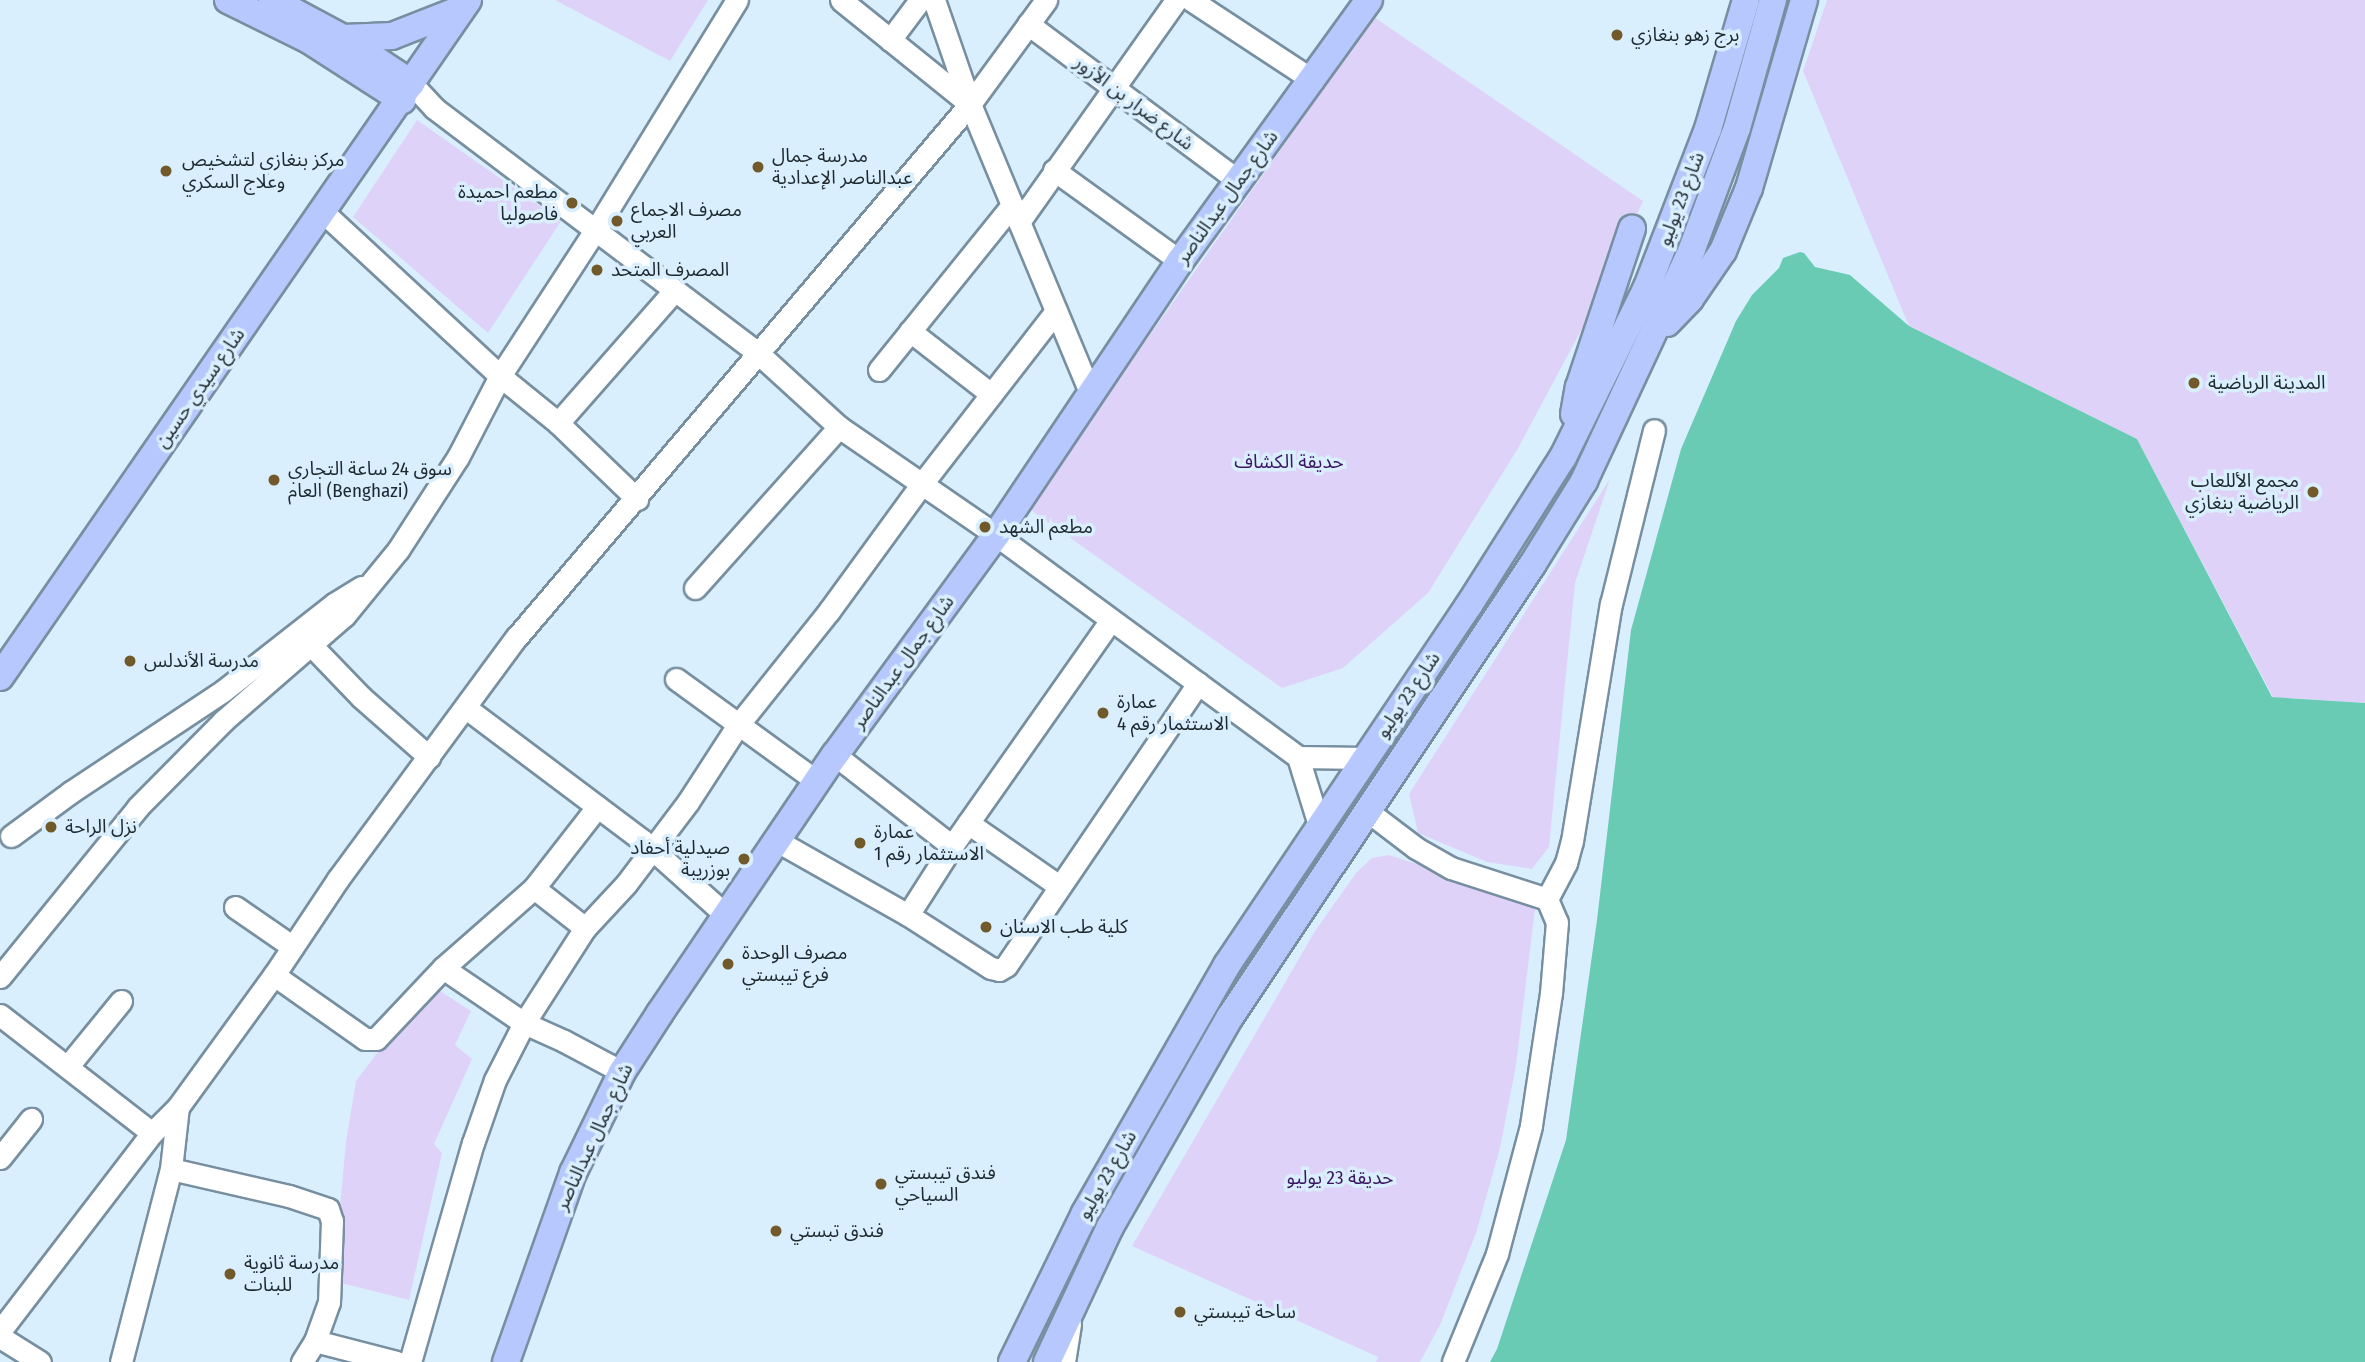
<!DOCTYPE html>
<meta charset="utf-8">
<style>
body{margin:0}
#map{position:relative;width:2365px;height:1362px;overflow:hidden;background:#daeffe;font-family:"Fira Sans Condensed","Noto Sans Arabic",sans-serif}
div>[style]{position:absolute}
.green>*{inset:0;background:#dfd2f8}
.water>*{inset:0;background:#6acbb4}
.roads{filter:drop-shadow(2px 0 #778fa0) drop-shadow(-2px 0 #778fa0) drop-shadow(0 2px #778fa0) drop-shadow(0 -2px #778fa0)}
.minor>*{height:21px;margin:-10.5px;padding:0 10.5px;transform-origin:10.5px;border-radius:10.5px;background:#fff}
.major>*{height:26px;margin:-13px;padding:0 13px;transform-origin:13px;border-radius:13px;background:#b7c8fe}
.dots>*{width:19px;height:19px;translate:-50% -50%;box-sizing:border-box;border:4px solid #daeffe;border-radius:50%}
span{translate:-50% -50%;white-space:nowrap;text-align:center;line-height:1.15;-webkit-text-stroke:7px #daeffe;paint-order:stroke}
.poi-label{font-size:19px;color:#1e282f}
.left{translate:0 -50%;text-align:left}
.right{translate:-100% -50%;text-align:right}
.street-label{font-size:19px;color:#1e282f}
.park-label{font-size:19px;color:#3a1462}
</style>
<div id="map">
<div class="green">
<div style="clip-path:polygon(555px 0,708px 0,670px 61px)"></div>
<div style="clip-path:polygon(1827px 0,2365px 0,2365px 703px,2273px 697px,2137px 439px,1909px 326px,1803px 71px)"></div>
<div style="clip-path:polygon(1374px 17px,1643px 201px,1599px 297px,1517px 450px,1428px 593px,1343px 668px,1282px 688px,1028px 508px)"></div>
<div style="clip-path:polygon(417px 120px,561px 221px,488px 333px,353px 217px)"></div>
<div style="clip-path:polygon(1610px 479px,1575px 583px,1549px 847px,1532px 869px,1487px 862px,1418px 833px,1409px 794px)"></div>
<div style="clip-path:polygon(1389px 855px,1525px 899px,1535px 909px,1516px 1065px,1500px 1148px,1476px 1233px,1440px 1325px,1420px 1362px,1376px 1362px,1378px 1357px,1132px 1246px,1315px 931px,1356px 873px,1372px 858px)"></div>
<div style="clip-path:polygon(429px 984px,471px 1011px,455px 1045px,472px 1059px,434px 1144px,442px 1153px,409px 1300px,333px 1281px,346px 1142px,356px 1081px)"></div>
</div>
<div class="water">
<div style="clip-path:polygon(1800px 252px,1804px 253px,1815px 267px,1850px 275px,1909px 326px,2137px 439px,2272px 697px,2365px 703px,2365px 1362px,1490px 1362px,1497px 1349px,1566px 1140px,1597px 920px,1631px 630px,1681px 449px,1736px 321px,1752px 295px,1779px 268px,1783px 258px)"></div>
</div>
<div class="roads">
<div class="minor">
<div style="left:841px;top:0;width:166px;rotate:38.9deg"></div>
<div style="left:934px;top:0;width:110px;rotate:70.9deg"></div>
<div style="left:970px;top:104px;width:312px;rotate:67.4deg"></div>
<div style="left:1191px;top:0;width:146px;rotate:33.3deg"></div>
<div style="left:1028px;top:24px;width:264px;rotate:36.7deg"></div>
<div style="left:890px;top:40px;width:50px;rotate:-53.1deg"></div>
<div style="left:411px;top:83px;width:34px;rotate:47deg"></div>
<div style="left:434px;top:108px;width:406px;rotate:37.1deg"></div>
<div style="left:758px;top:353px;width:110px;rotate:42.4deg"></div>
<div style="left:839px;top:427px;width:191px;rotate:34.5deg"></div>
<div style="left:996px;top:535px;width:375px;rotate:36.3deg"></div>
<div style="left:1298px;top:757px;width:67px;rotate:0.9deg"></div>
<div style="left:1054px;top:170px;width:155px;rotate:35.8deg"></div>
<div style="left:323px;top:212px;width:241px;rotate:42.8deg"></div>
<div style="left:500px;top:376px;width:75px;rotate:39deg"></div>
<div style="left:558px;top:423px;width:110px;rotate:43.9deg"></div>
<div style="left:1019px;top:222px;width:272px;rotate:-54.7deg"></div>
<div style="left:910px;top:331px;width:103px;rotate:37.9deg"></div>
<div style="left:879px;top:370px;width:212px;rotate:-51.1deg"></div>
<div style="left:558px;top:423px;width:177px;rotate:-48.7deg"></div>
<div style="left:695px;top:588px;width:216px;rotate:-48.2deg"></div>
<div style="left:311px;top:645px;width:72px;rotate:46.1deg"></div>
<div style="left:361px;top:697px;width:91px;rotate:41.4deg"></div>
<div style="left:676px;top:679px;width:175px;rotate:36deg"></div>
<div style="left:466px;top:708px;width:220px;rotate:36.9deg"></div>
<div style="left:642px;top:840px;width:113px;rotate:41.8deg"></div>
<div style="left:835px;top:755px;width:148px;rotate:37.9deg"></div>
<div style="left:1298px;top:757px;width:71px;rotate:72.8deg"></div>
<div style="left:1366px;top:810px;width:63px;rotate:37.2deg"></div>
<div style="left:1416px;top:848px;width:40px;rotate:29.7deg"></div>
<div style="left:1451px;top:868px;width:101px;rotate:17.9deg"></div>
<div style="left:1547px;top:899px;width:25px;rotate:67deg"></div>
<div style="left:1557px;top:922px;width:71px;rotate:94.8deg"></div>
<div style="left:1551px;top:993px;width:134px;rotate:98.6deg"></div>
<div style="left:1531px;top:1126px;width:132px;rotate:104.9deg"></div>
<div style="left:1497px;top:1254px;width:117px;rotate:112.2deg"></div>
<div style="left:968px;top:823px;width:111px;rotate:34.7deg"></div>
<div style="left:11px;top:836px;width:74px;rotate:-36.3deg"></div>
<div style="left:71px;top:792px;width:182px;rotate:-33.6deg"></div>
<div style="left:223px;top:691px;width:141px;rotate:-38.1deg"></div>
<div style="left:334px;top:604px;width:32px;rotate:-32deg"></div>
<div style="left:779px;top:842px;width:148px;rotate:29.5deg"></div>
<div style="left:908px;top:915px;width:82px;rotate:-57.5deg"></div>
<div style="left:952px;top:846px;width:276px;rotate:-54.9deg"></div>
<div style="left:534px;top:888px;width:65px;rotate:38.1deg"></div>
<div style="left:1547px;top:899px;width:41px;rotate:-62.2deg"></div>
<div style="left:1566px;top:863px;width:23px;rotate:-75deg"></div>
<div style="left:1572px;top:841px;width:240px;rotate:-80.7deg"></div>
<div style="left:1611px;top:604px;width:179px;rotate:-76.1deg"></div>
<div style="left:235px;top:907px;width:70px;rotate:34.6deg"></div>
<div style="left:908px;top:915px;width:98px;rotate:32.6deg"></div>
<div style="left:991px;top:968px;width:8px;rotate:14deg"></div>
<div style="left:999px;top:970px;width:8px;rotate:-30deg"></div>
<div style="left:1006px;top:966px;width:342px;rotate:-55.8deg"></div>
<div style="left:443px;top:968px;width:98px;rotate:34.2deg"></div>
<div style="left:524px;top:1023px;width:44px;rotate:24.2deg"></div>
<div style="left:564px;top:1041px;width:66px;rotate:28.1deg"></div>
<div style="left:274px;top:975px;width:111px;rotate:35.1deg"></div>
<div style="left:365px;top:1039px;width:11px"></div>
<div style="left:376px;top:1039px;width:98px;rotate:-46.7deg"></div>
<div style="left:443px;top:968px;width:121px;rotate:-41.3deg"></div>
<div style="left:534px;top:888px;width:103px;rotate:-52.1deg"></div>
<div style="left:0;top:977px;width:219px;rotate:-50.9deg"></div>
<div style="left:138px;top:807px;width:121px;rotate:-45.3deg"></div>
<div style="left:223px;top:721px;width:160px;rotate:-41deg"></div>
<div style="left:344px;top:616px;width:85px;rotate:-50.7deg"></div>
<div style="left:398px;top:550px;width:111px;rotate:-57.2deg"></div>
<div style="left:458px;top:457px;width:91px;rotate:-62.6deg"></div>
<div style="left:500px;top:376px;width:176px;rotate:-56.9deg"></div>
<div style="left:596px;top:229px;width:269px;rotate:-58.4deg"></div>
<div style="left:0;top:1015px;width:192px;rotate:37.8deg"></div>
<div style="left:68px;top:1066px;width:84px;rotate:-50.8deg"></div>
<div style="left:0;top:1158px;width:50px;rotate:-51.5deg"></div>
<div style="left:171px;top:1169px;width:121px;rotate:12.9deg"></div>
<div style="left:289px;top:1196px;width:41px;rotate:18.4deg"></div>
<div style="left:328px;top:1209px;width:13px;rotate:72deg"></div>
<div style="left:332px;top:1221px;width:81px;rotate:92.1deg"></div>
<div style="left:329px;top:1302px;width:41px;rotate:109.7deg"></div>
<div style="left:315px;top:1341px;width:25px;rotate:122deg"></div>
<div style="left:0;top:1331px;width:250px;rotate:-52.5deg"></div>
<div style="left:152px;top:1133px;width:37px;rotate:-45deg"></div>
<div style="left:0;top:1337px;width:47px;rotate:32deg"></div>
<div style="left:315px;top:1341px;width:84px;rotate:14.5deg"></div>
<div style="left:121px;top:1362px;width:199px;rotate:-75.5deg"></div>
<div style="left:171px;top:1169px;width:62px;rotate:-83.6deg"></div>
<div style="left:178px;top:1107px;width:163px;rotate:-54deg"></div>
<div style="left:274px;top:975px;width:115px;rotate:-56.3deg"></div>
<div style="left:338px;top:879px;width:300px;rotate:-53.6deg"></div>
<div style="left:516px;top:638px;width:701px;rotate:-49.63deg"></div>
<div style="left:970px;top:104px;width:129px;rotate:-53.8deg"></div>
<div style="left:410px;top:1362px;width:228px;rotate:-74deg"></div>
<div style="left:473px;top:1143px;width:67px;rotate:-70.8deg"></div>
<div style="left:495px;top:1080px;width:64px;rotate:-63deg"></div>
<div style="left:524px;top:1023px;width:113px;rotate:-57.3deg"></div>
<div style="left:585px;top:928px;width:60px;rotate:-47deg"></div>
<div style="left:626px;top:884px;width:103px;rotate:-52.9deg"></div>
<div style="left:688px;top:802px;width:92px;rotate:-57deg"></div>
<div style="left:738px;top:725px;width:146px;rotate:-51.4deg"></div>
<div style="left:829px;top:611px;width:156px;rotate:-53.9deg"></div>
<div style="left:921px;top:485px;width:220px;rotate:-52.2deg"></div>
<div style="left:1064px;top:1362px;width:39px;rotate:-81deg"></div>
</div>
<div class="major">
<div style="left:228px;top:0;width:90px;rotate:26.3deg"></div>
<div style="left:309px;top:40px;width:111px;rotate:32.8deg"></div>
<div style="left:272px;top:0;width:81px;rotate:28.2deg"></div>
<div style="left:343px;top:38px;width:82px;rotate:33.5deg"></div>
<div style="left:343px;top:38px;width:49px;rotate:-2.3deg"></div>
<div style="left:392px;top:36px;width:74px;rotate:-21.4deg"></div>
<div style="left:1667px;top:323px;width:33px;rotate:-46deg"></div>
<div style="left:1690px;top:299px;width:58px;rotate:-55.5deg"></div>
<div style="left:1723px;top:251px;width:68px;rotate:-67.6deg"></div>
<div style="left:1749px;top:188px;width:196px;rotate:-73.7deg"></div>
<div style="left:1574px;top:414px;width:27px;rotate:-80deg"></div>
<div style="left:1579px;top:387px;width:167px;rotate:-71.5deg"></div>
<div style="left:0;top:677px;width:823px;rotate:-55.34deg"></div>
<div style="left:506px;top:1362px;width:201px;rotate:-70.5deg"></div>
<div style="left:573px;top:1173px;width:112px;rotate:-64.1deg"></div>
<div style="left:622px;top:1072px;width:70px;rotate:-57.2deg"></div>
<div style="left:660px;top:1013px;width:312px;rotate:-55.9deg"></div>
<div style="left:835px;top:755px;width:273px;rotate:-53.8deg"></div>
<div style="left:996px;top:535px;width:330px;rotate:-56.1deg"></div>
<div style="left:1180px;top:261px;width:322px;rotate:-54.1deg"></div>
<div style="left:1012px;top:1362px;width:166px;rotate:-63.9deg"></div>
<div style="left:1085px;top:1213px;width:286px;rotate:-60.2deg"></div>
<div style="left:1227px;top:965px;width:434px;rotate:-56.1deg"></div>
<div style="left:1469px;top:605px;width:175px;rotate:-57.6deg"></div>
<div style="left:1563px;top:457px;width:190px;rotate:-63.7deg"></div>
<div style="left:1647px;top:287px;width:169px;rotate:-68.9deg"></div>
<div style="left:1708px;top:129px;width:134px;rotate:-73.6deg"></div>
<div style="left:1047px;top:1362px;width:149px;rotate:-65deg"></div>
<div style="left:1110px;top:1227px;width:242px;rotate:-60.3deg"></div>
<div style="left:1230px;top:1017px;width:544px;rotate:-56.25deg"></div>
<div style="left:1532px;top:565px;width:99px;rotate:-58.2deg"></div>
<div style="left:1584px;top:481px;width:256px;rotate:-65deg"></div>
<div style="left:1692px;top:249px;width:129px;rotate:-69.6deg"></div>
<div style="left:1737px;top:128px;width:133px;rotate:-74.3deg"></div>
</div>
</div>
<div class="dots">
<div style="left:1617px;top:35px;background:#715929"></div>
<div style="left:758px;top:167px;background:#715929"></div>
<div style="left:166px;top:171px;background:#715929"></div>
<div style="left:572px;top:203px;background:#715929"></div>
<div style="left:617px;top:221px;background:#715929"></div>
<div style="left:597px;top:270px;background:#715929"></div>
<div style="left:2194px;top:383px;background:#715929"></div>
<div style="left:274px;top:480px;background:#715929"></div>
<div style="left:2313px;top:492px;background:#715929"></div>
<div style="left:985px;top:527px;background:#715929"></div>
<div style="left:130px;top:661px;background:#715929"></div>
<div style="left:1103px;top:713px;background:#715929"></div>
<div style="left:51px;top:827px;background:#715929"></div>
<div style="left:860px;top:843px;background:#715929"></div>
<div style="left:744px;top:859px;background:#715929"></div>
<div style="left:986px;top:927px;background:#715929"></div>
<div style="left:728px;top:964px;background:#715929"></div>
<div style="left:881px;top:1184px;background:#715929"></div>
<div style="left:776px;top:1231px;background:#715929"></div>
<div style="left:230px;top:1274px;background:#715929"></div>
<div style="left:1180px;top:1312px;background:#715929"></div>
</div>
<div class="poi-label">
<span class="left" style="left:1631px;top:35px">برج زهو بنغازي</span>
<span class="left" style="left:772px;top:167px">مدرسة جمال<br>عبدالناصر الإعدادية</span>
<span class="left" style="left:182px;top:171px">مركز بنغازي لتشخيص<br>وعلاج السكري</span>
<span class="right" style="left:558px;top:203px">مطعم احميدة<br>فاصوليا</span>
<span class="left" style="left:631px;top:221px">مصرف الاجماع<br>العربي</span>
<span class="left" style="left:611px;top:270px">المصرف المتحد</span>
<span class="left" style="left:2208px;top:383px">المدينة الرياضية</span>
<span class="left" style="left:288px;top:480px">سوق 24 ساعة التجاري<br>العام (Benghazi)</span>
<span class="right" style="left:2299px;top:492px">مجمع الأللعاب<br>الرياضية بنغازي</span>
<span class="left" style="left:999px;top:527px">مطعم الشهد</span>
<span class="left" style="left:144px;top:661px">مدرسة الأندلس</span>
<span class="left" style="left:1117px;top:713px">عمارة<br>الاستثمار رقم 4</span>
<span class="left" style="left:65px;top:827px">نزل الراحة</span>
<span class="left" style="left:874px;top:843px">عمارة<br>الاستثمار رقم 1</span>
<span class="right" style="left:730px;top:859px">صيدلية أحفاد<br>بوزريبة</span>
<span class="left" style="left:1000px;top:927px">كلية طب الاسنان</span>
<span class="left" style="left:742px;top:964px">مصرف الوحدة<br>فرع تيبستي</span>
<span class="left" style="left:895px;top:1184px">فندق تيبستي<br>السياحي</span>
<span class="left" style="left:790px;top:1231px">فندق تبستي</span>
<span class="left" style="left:244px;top:1274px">مدرسة ثانوية<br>للبنات</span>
<span class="left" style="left:1194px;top:1312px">ساحة تيبستي</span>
</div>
<div class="street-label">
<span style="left:1134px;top:103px;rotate:37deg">شارع ضرار بن الأزور</span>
<span style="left:1227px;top:197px;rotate:-54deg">شارع جمال عبدالناصر</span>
<span style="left:1681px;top:199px;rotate:-69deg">شارع 23 يوليو</span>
<span style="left:200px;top:388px;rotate:-55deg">شارع سيدي حسين</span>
<span style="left:903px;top:662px;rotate:-54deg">شارع جمال عبدالناصر</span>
<span style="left:1408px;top:695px;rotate:-56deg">شارع 23 يوليو</span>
<span style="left:594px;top:1137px;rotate:-65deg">شارع جمال عبدالناصر</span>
<span style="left:1107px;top:1175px;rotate:-60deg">شارع 23 يوليو</span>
</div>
<div class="park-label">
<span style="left:1289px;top:462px">حديقة الكشاف</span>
<span style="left:1340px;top:1178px">حديقة 23 يوليو</span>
</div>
</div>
